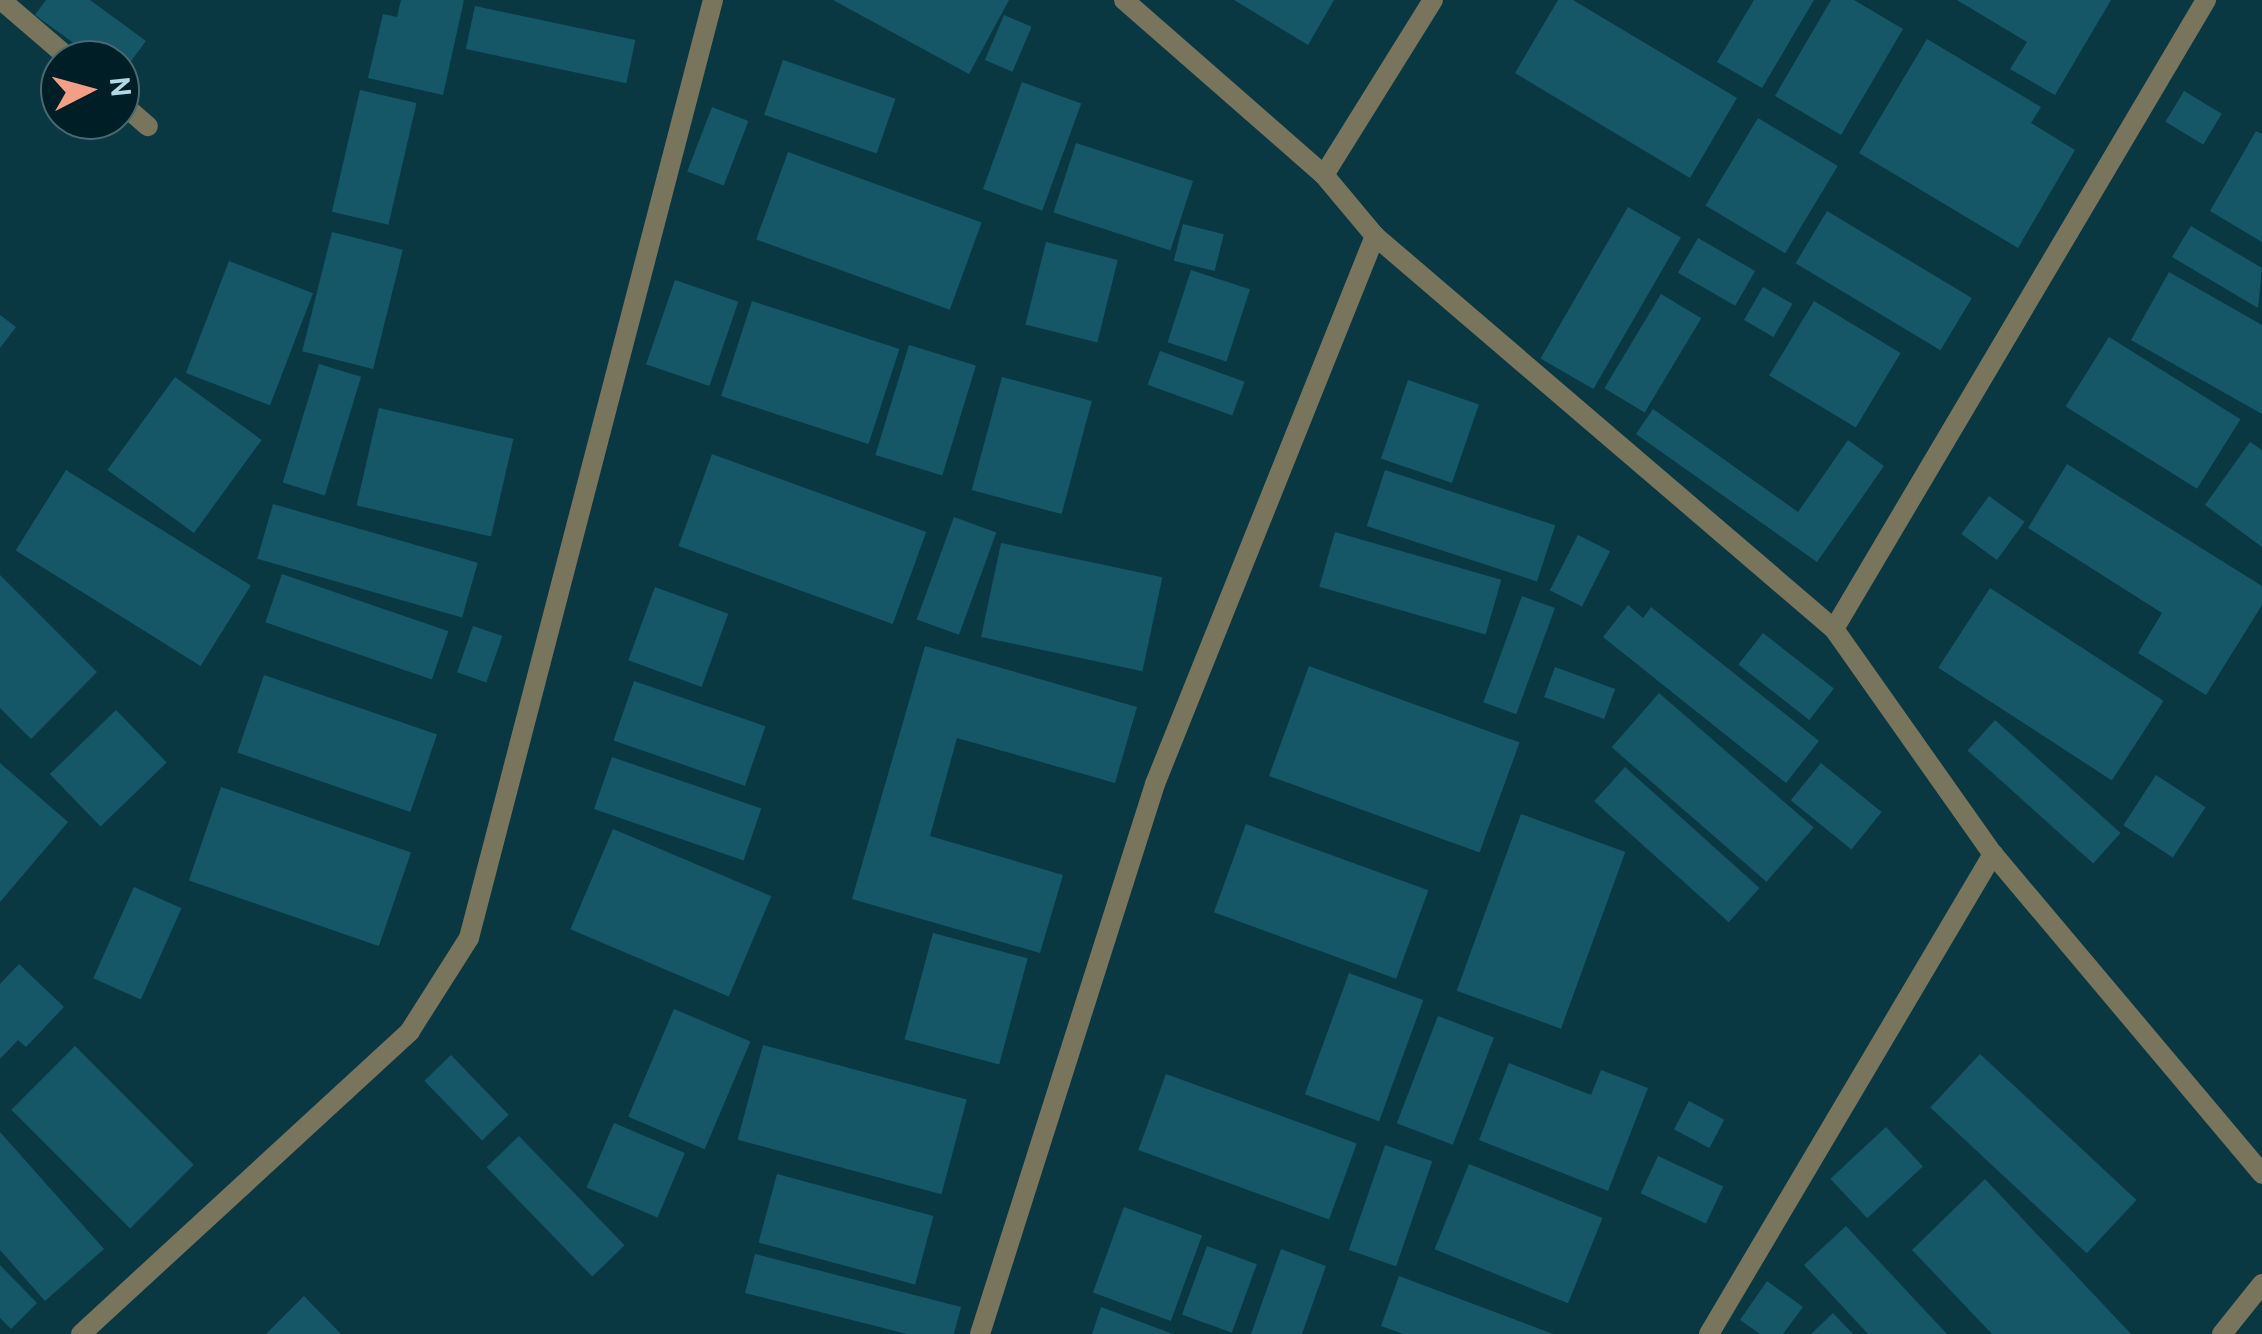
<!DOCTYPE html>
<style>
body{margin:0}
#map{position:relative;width:2262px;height:1334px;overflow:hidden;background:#093843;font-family:Overpass,sans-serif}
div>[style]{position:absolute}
.building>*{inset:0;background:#155767;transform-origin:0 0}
.minor>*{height:20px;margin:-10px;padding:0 10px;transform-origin:10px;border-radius:10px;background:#79745c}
span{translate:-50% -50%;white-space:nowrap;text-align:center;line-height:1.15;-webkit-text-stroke:8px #001e26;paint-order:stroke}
.north{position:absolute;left:40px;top:40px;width:100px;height:100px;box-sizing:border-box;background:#001e26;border:2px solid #486972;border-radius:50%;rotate:84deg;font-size:28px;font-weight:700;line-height:40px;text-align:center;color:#b3d9e5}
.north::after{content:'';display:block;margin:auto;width:35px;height:45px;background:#f39f85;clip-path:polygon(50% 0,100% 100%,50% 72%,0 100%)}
</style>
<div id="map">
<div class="building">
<div style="clip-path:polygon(46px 0,90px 0,146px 41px,120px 76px,120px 60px,97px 60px,35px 15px)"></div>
<div style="clip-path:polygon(401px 0,464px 0,443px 95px,368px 78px,383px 14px,397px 17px)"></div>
<div style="clip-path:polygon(833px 0,1009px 0,969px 74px)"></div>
<div style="clip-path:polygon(1234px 0,1334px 0,1308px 45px)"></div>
<div style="clip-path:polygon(1558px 0,1573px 0,1737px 98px,1690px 178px,1515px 73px)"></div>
<div style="clip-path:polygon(1754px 0,1814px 0,1762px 88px,1717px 62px)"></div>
<div style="clip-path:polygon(1831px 0,1854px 0,1903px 29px,1841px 135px,1775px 96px)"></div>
<div style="clip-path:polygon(1957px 0,2111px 0,2055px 95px,2010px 69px,2027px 42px)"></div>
<div style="left:475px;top:6px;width:164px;height:44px;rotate:12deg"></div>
<div style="left:1004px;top:15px;width:30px;height:49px;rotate:23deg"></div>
<div style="clip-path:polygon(1927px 39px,2041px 107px,2031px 123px,2075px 150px,2018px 248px,1859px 153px)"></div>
<div style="left:783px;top:60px;width:119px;height:58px;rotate:19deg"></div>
<div style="left:1022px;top:82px;width:63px;height:114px;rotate:20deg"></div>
<div style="left:360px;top:90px;width:58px;height:125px;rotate:13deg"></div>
<div style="left:2184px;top:91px;width:44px;height:36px;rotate:31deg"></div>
<div style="left:712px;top:107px;width:39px;height:69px;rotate:21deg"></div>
<div style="left:1758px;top:118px;width:93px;height:102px;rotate:31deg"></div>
<div style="clip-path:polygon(2256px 131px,2262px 134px,2262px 242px,2210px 211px)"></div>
<div style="left:1076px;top:143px;width:123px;height:73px;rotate:18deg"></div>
<div style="left:788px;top:152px;width:206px;height:93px;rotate:20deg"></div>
<div style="left:1628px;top:207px;width:61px;height:175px;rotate:30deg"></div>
<div style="left:1827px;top:211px;width:169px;height:61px;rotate:31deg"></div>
<div style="left:1183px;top:224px;width:42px;height:38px;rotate:14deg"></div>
<div style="clip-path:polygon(2191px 226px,2262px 268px,2258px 308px,2172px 257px)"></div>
<div style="left:332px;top:232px;width:73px;height:123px;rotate:14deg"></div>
<div style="left:1698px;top:238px;width:66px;height:40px;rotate:30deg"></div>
<div style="left:1046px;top:242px;width:74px;height:85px;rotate:14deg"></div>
<div style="left:229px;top:261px;width:90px;height:120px;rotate:21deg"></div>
<div style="left:1191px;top:270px;width:62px;height:76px;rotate:18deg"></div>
<div style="clip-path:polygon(2169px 272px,2262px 325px,2262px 414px,2131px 340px)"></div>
<div style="left:675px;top:280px;width:67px;height:89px;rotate:19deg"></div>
<div style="left:1763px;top:287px;width:34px;height:38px;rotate:30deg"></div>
<div style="left:1661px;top:294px;width:47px;height:110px;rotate:31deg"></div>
<div style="left:752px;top:301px;width:155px;height:100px;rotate:18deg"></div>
<div style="left:1814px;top:301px;width:101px;height:87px;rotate:31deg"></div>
<div style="clip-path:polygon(0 315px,16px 327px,0 348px)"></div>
<div style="left:2109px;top:337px;width:155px;height:82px;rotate:32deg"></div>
<div style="left:909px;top:345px;width:70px;height:115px;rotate:17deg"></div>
<div style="left:1160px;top:351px;width:90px;height:36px;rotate:20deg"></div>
<div style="left:319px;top:364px;width:44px;height:124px;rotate:17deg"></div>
<div style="left:175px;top:377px;width:107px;height:115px;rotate:36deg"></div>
<div style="left:1002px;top:377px;width:93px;height:117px;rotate:15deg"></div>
<div style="left:1408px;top:380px;width:75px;height:83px;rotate:19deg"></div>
<div style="left:379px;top:408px;width:138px;height:100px;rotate:13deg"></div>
<div style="clip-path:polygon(1653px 409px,1798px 512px,1848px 440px,1884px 466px,1817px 562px,1636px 434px)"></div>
<div style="clip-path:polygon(2250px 442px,2262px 450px,2262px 547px,2205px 505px)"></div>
<div style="left:712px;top:454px;width:228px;height:98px;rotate:20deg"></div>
<div style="clip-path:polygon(2067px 464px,2262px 586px,2262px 605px,2206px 695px,2138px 653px,2162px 613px,2028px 528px)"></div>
<div style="left:66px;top:470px;width:218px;height:95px;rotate:32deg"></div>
<div style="left:1385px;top:470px;width:179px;height:59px;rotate:18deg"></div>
<div style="left:1989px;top:496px;width:44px;height:47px;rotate:36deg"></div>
<div style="left:273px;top:504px;width:213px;height:57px;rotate:16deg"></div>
<div style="left:954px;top:517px;width:45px;height:109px;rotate:20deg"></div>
<div style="left:1335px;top:532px;width:173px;height:57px;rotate:16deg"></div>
<div style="left:1578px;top:535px;width:36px;height:62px;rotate:27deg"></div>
<div style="left:1001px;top:543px;width:165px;height:96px;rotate:12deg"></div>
<div style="left:282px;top:574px;width:176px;height:51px;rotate:19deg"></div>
<div style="clip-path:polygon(0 575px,97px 672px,31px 739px,0 708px)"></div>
<div style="left:655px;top:587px;width:78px;height:78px;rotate:20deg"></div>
<div style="left:1990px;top:588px;width:207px;height:95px;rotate:33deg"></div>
<div style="left:1522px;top:596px;width:35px;height:113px;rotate:20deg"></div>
<div style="clip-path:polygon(1628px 605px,1643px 618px,1651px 607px,1819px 741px,1786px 783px,1603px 637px)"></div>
<div style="left:473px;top:626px;width:31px;height:49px;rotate:19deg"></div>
<div style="left:1763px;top:633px;width:90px;height:40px;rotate:38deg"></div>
<div style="clip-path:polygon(925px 646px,1137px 707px,1115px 783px,957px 738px,930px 836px,1063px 875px,1040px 953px,852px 899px)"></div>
<div style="left:1309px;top:666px;width:224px;height:117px;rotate:20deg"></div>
<div style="left:1555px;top:667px;width:64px;height:32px;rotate:20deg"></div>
<div style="left:264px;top:675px;width:183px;height:82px;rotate:19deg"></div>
<div style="left:634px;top:681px;width:139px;height:63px;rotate:19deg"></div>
<div style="left:1659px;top:693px;width:205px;height:72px;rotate:41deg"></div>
<div style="left:116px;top:710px;width:73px;height:92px;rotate:46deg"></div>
<div style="left:1995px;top:720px;width:169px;height:41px;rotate:42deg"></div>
<div style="left:612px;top:757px;width:158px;height:55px;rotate:19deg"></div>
<div style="clip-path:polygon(0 763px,68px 822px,0 902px)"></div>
<div style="left:1821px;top:763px;width:78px;height:48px;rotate:39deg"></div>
<div style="left:1625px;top:767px;width:181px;height:46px;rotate:42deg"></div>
<div style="left:2156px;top:775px;width:59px;height:60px;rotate:33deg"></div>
<div style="left:221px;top:787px;width:201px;height:99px;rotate:19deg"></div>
<div style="left:1521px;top:814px;width:111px;height:188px;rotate:20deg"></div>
<div style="left:1246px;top:824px;width:194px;height:94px;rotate:20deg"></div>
<div style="left:613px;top:829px;width:172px;height:109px;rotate:23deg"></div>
<div style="left:134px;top:887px;width:52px;height:100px;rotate:24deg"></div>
<div style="left:933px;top:933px;width:98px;height:110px;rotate:15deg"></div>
<div style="clip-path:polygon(19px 964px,64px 1007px,26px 1047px,18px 1040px,0 1059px,0 984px)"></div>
<div style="left:1349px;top:973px;width:79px;height:129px;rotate:20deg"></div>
<div style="left:674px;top:1009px;width:83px;height:117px;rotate:23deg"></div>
<div style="left:1438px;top:1016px;width:60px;height:115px;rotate:21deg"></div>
<div style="left:763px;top:1045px;width:211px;height:98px;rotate:15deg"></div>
<div style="left:75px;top:1046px;width:168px;height:90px;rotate:45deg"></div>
<div style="left:1980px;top:1054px;width:214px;height:73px;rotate:43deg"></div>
<div style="left:451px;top:1055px;width:83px;height:37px;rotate:46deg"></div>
<div style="clip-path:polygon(1509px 1063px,1591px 1095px,1601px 1070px,1648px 1088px,1608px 1191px,1479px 1140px)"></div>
<div style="left:1166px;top:1074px;width:203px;height:81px;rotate:20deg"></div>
<div style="left:1689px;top:1101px;width:40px;height:32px;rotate:28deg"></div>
<div style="left:614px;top:1123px;width:77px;height:70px;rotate:23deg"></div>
<div style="left:1886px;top:1127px;width:54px;height:76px;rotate:47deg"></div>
<div style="clip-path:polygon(0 1132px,104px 1249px,45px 1301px,0 1250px)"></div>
<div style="left:519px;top:1136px;width:152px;height:45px;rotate:46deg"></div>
<div style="left:1385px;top:1145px;width:50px;height:111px;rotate:19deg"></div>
<div style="left:1658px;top:1156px;width:72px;height:41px;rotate:25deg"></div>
<div style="left:1469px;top:1164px;width:144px;height:92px;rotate:22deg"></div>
<div style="left:777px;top:1174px;width:162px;height:71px;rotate:15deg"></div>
<div style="clip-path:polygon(1985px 1179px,2131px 1334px,1992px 1334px,1912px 1250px)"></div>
<div style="left:1124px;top:1207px;width:83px;height:91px;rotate:20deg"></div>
<div style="clip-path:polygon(1846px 1226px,1947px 1334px,1868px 1334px,1804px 1265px)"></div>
<div style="left:1207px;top:1246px;width:53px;height:73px;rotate:20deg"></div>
<div style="clip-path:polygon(1281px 1249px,1326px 1266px,1302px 1334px,1251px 1334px)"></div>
<div style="clip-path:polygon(755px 1254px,961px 1307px,954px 1334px,907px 1334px,745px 1293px)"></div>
<div style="clip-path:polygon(0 1265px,37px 1303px,11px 1329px,0 1318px)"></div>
<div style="clip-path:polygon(1399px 1276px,1553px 1334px,1403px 1334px,1381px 1326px)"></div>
<div style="clip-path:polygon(1767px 1281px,1803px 1307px,1783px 1334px,1760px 1334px,1740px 1320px)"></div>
<div style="clip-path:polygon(304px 1296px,341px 1334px,266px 1334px)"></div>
<div style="clip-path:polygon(1101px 1307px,1173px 1334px,1092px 1334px)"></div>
<div style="clip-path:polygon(1833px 1313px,1853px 1334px,1811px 1334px)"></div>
</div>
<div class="minor">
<div style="left:1px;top:0;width:92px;rotate:40.6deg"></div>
<div style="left:1124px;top:0;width:266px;rotate:41.2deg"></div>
<div style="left:1324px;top:175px;width:80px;rotate:50.1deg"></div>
<div style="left:1375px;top:236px;width:604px;rotate:40.57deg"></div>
<div style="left:1834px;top:629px;width:276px;rotate:54.8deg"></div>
<div style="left:1993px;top:854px;width:418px;rotate:49.9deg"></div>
<div style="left:120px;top:102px;width:37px;rotate:41deg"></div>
<div style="left:1324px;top:175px;width:206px;rotate:-58.1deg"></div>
<div style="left:1834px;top:629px;width:731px;rotate:-59.4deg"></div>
<div style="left:81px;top:1334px;width:447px;rotate:-42.6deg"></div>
<div style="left:410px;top:1031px;width:110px;rotate:-57.6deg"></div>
<div style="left:469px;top:938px;width:969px;rotate:-75.42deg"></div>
<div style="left:980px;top:1334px;width:577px;rotate:-72.35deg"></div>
<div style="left:1155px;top:784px;width:591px;rotate:-68.13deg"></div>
<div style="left:1709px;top:1334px;width:558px;rotate:-59.39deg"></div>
<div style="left:2222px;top:1334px;width:64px;rotate:-51.3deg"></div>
</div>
<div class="north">N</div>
</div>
